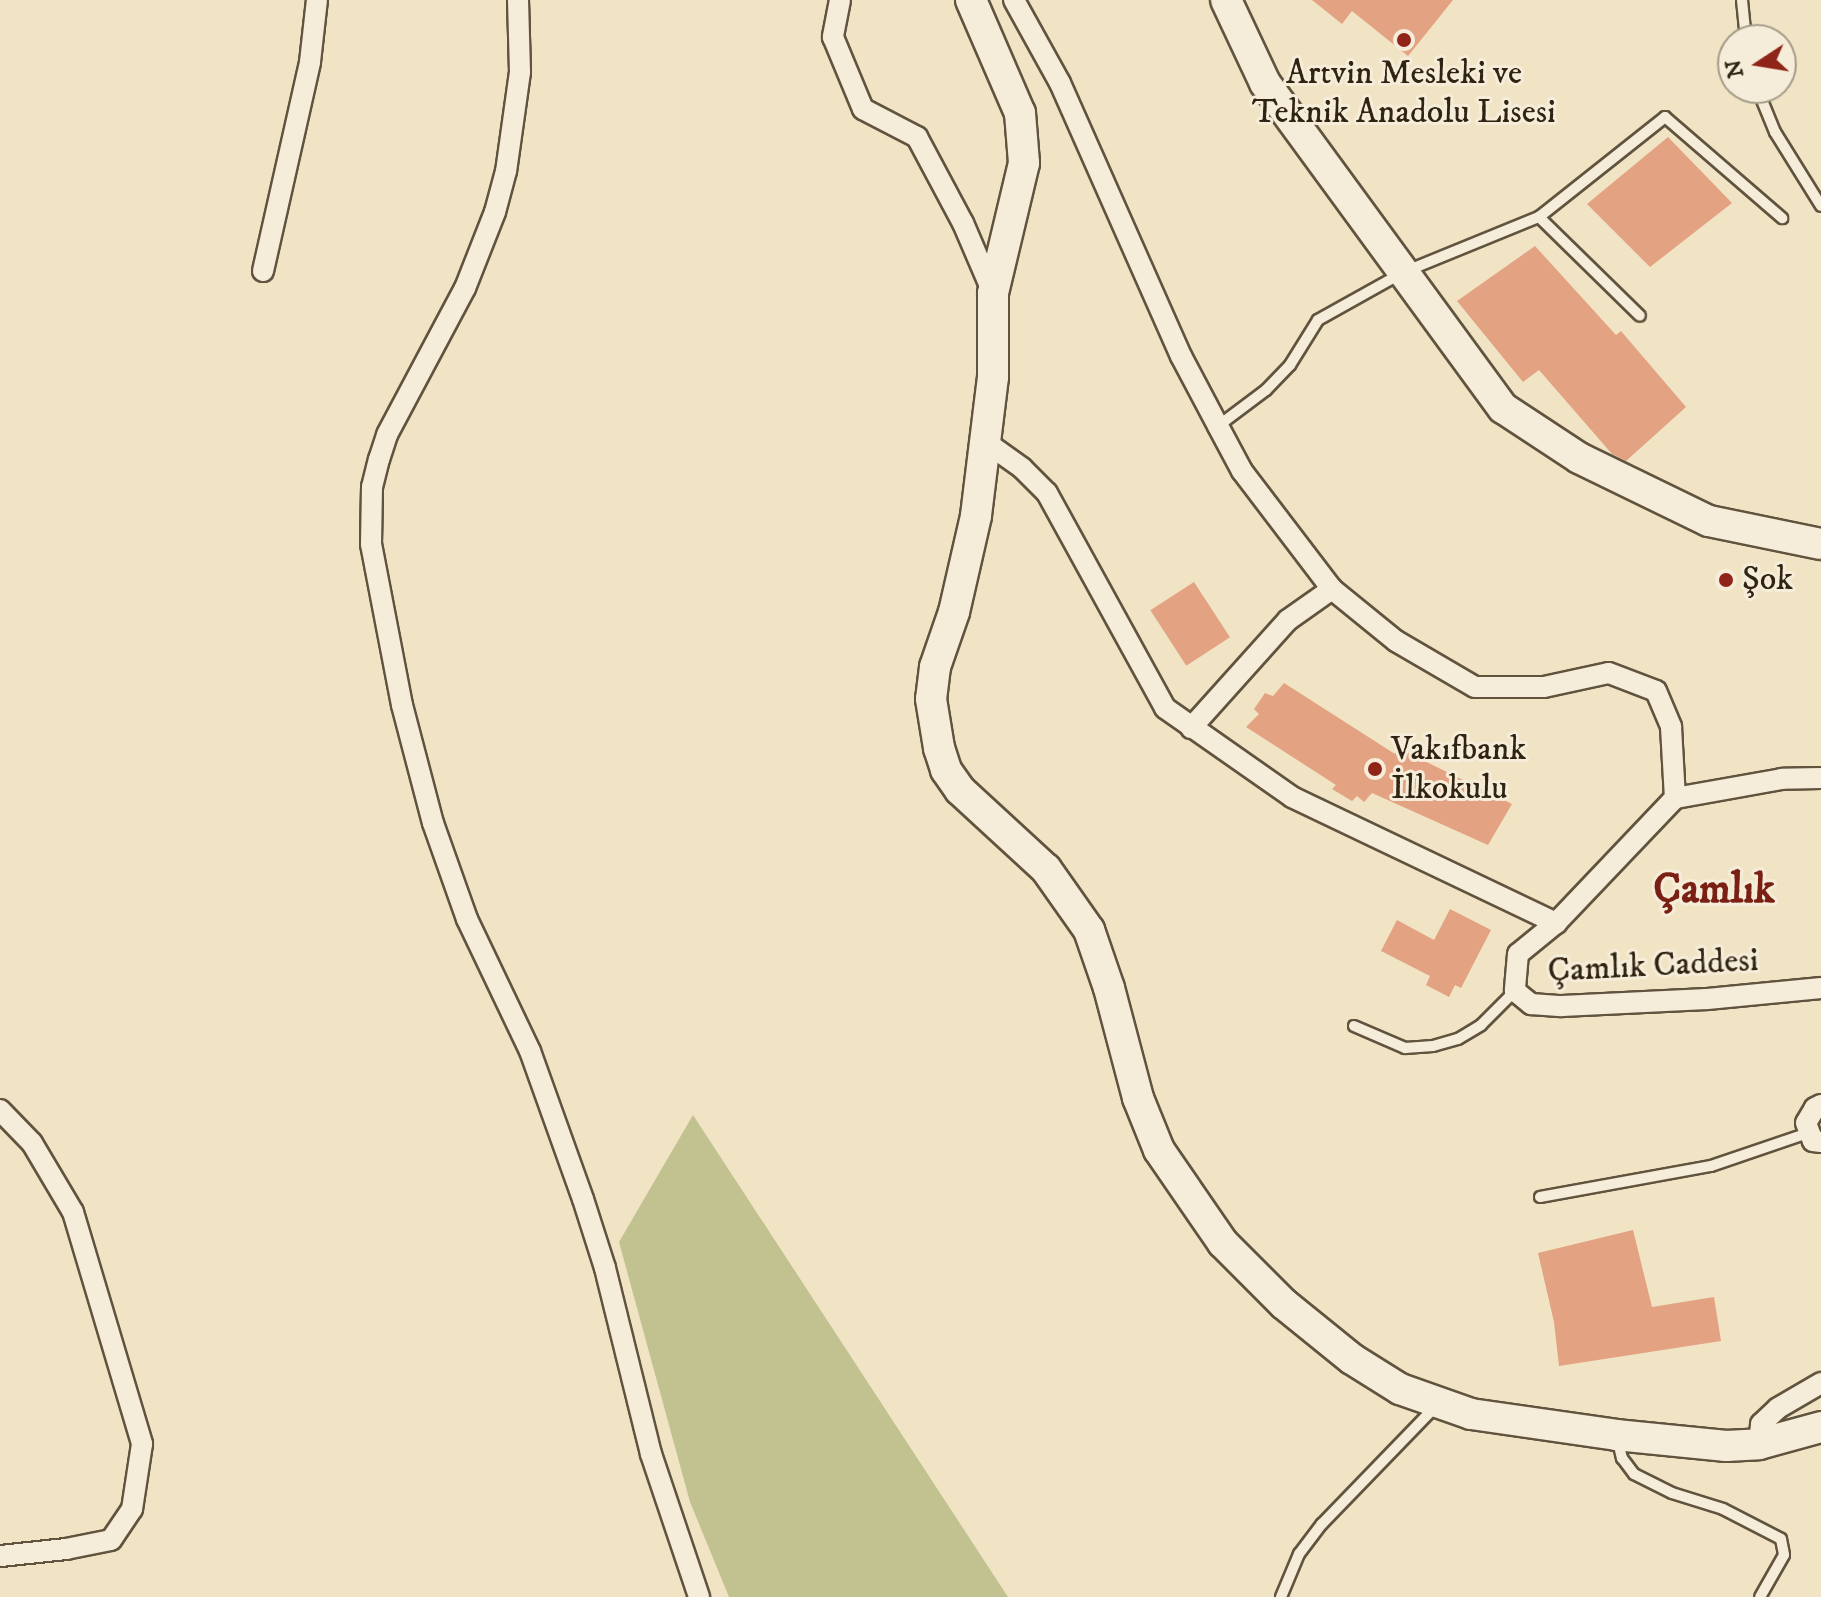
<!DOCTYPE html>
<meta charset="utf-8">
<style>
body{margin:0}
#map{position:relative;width:1821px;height:1597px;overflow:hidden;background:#f0e4c5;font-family:"IM FELL DW Pica",serif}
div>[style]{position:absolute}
.green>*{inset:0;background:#c1c290}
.building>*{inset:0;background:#e3a281;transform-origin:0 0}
.roads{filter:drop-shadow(2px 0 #61533e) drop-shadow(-2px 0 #61533e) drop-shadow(0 2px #61533e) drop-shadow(0 -2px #61533e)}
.lane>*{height:10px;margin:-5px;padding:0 5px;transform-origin:5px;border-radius:5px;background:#f5edd9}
.street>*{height:20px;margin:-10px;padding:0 10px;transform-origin:10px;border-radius:10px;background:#f5edd9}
.secondary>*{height:30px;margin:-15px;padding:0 15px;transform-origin:15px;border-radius:15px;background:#f5edd9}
.dots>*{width:22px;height:22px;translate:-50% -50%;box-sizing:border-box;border:4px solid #f5edd9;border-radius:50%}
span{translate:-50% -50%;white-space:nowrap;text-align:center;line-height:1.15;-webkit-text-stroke:6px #f5edd9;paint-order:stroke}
.poi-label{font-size:34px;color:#312311}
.left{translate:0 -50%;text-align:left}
.street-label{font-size:34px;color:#312311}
.district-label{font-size:42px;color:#7a1f14;font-weight:700}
.north{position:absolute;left:1717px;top:24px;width:80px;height:80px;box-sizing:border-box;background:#f5edd9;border:2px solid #a79c89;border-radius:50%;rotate:258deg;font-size:22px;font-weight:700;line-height:32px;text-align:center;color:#312311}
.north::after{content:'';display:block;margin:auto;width:28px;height:36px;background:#8f2418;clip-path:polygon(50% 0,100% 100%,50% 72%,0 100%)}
</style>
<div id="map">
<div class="green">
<div style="clip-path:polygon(693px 1115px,1008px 1597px,729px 1597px,690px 1502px,619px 1242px)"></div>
</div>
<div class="building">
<div style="clip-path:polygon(1312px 0,1453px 0,1408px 56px,1352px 11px,1342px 24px)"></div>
<div style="clip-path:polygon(1668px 137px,1732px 203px,1650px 267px,1587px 204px)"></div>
<div style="clip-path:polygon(1535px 246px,1616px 335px,1621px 331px,1686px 407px,1626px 461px,1612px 454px,1539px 370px,1523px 382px,1457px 301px)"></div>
<div style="left:1194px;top:582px;width:66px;height:52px;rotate:57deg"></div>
<div style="clip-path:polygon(1284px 683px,1395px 754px,1398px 748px,1512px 804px,1488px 845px,1372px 793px,1364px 802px,1357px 796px,1352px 801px,1332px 789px,1336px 785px,1246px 727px,1259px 714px,1254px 709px,1265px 693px,1273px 696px)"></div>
<div style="clip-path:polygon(1450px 909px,1491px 930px,1461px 988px,1455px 985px,1449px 997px,1426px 985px,1430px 976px,1381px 951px,1397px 920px,1434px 940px)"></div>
<div style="clip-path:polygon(1633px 1230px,1652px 1307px,1714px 1297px,1721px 1341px,1559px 1366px,1554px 1322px,1538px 1253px)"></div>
</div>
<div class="roads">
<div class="lane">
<div style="left:1742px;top:0;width:40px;rotate:84.3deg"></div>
<div style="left:1757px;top:88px;width:48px;rotate:67.8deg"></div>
<div style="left:1775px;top:132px;width:87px;rotate:58.1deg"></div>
<div style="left:1539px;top:217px;width:141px;rotate:44.4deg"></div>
<div style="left:1218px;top:426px;width:60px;rotate:-36.9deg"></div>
<div style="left:1266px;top:390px;width:35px;rotate:-46deg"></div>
<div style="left:1290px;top:365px;width:53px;rotate:-58.1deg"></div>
<div style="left:1318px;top:320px;width:98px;rotate:-29.2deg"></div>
<div style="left:1404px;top:272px;width:146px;rotate:-22.2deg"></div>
<div style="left:1539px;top:217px;width:161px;rotate:-38.4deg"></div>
<div style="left:1665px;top:117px;width:155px;rotate:40.8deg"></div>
<div style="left:1354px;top:1026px;width:56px;rotate:23.3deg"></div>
<div style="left:1405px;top:1048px;width:28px;rotate:-4deg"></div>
<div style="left:1433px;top:1046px;width:26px;rotate:-16deg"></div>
<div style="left:1458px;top:1039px;width:27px;rotate:-31deg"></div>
<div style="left:1481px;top:1025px;width:48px;rotate:-45deg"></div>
<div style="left:1540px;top:1197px;width:174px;rotate:-10.3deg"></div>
<div style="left:1711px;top:1166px;width:102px;rotate:-18.8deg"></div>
<div style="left:1617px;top:1437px;width:22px;rotate:77deg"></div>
<div style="left:1622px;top:1458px;width:20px;rotate:53deg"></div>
<div style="left:1634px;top:1474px;width:42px;rotate:26.6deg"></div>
<div style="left:1672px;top:1493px;width:53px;rotate:17.4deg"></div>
<div style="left:1723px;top:1509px;width:65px;rotate:27.3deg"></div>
<div style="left:1781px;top:1539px;width:16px;rotate:79deg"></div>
<div style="left:1784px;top:1555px;width:48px;rotate:119.7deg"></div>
<div style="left:1281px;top:1597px;width:47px;rotate:-67.3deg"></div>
<div style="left:1299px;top:1554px;width:38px;rotate:-53deg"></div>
<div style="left:1322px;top:1524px;width:164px;rotate:-46deg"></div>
</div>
<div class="street">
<div style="left:518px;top:0;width:72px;rotate:88.4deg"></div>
<div style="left:520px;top:72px;width:100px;rotate:98deg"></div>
<div style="left:506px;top:171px;width:42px;rotate:105deg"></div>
<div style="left:495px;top:212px;width:82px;rotate:111.5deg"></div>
<div style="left:465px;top:288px;width:166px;rotate:118deg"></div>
<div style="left:387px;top:435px;width:25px;rotate:108deg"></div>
<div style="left:379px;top:459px;width:29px;rotate:104deg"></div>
<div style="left:372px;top:487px;width:57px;rotate:91deg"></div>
<div style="left:371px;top:544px;width:164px;rotate:79.1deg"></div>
<div style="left:402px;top:705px;width:122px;rotate:75.3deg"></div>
<div style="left:433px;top:823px;width:102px;rotate:70.5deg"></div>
<div style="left:467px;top:919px;width:146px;rotate:64.5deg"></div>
<div style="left:530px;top:1051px;width:157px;rotate:70.3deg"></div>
<div style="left:583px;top:1199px;width:72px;rotate:72.3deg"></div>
<div style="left:605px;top:1268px;width:192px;rotate:76.1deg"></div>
<div style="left:651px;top:1454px;width:151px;rotate:71.4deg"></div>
<div style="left:840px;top:0;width:38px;rotate:101deg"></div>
<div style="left:833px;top:37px;width:78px;rotate:67.4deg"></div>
<div style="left:863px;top:109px;width:61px;rotate:27.4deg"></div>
<div style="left:917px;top:137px;width:98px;rotate:61.9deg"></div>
<div style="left:963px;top:223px;width:76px;rotate:66.8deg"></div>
<div style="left:1014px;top:0;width:95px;rotate:61deg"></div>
<div style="left:1060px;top:83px;width:299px;rotate:66.1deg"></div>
<div style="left:1181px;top:356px;width:79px;rotate:62.1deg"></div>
<div style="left:1218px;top:426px;width:51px;rotate:61.9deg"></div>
<div style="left:1242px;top:471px;width:148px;rotate:52.7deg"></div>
<div style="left:1332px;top:589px;width:82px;rotate:39.1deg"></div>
<div style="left:1396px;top:641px;width:91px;rotate:30.2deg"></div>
<div style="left:1475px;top:687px;width:69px"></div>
<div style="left:1544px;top:687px;width:66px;rotate:-12.2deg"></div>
<div style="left:1609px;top:673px;width:50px;rotate:21deg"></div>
<div style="left:1656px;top:691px;width:39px;rotate:67deg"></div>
<div style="left:1671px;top:727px;width:71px;rotate:86.8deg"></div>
<div style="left:263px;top:271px;width:214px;rotate:-77.3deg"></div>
<div style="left:310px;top:62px;width:62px;rotate:-83.6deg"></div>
<div style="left:987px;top:443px;width:43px;rotate:35.5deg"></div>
<div style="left:1022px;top:468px;width:35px;rotate:45deg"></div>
<div style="left:1047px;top:493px;width:245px;rotate:61.2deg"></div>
<div style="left:1165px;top:708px;width:155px;rotate:35deg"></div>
<div style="left:1292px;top:797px;width:293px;rotate:25.5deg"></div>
<div style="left:1191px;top:728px;width:145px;rotate:-48.1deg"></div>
<div style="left:1288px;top:620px;width:54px;rotate:-35.2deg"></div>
<div style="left:1821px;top:778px;width:39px;rotate:179deg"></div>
<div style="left:1782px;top:779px;width:109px;rotate:169.9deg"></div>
<div style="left:1675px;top:798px;width:173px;rotate:133.6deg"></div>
<div style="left:1556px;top:923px;width:49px;rotate:140.8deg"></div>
<div style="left:1518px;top:954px;width:37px;rotate:95deg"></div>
<div style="left:1515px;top:991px;width:21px;rotate:39deg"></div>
<div style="left:1531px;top:1004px;width:31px;rotate:4deg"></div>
<div style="left:1562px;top:1006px;width:145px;rotate:-2.8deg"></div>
<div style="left:1707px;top:999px;width:115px;rotate:-5.5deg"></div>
<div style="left:1821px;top:1105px;width:7px;rotate:153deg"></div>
<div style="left:1815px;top:1108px;width:17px;rotate:121deg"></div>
<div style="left:1806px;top:1123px;width:19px;rotate:69deg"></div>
<div style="left:1813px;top:1141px;width:8px;rotate:7deg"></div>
<div style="left:0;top:1110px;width:46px;rotate:45.9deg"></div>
<div style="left:32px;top:1143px;width:80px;rotate:59.3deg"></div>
<div style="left:73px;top:1212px;width:242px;rotate:73.4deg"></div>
<div style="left:142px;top:1444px;width:66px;rotate:98.7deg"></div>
<div style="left:132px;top:1509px;width:37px;rotate:124deg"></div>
<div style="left:111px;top:1540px;width:46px;rotate:168.7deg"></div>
<div style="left:66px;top:1549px;width:66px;rotate:173.9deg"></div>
<div style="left:1759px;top:1444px;width:20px;rotate:-84deg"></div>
<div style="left:1761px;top:1424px;width:23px;rotate:-43deg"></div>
<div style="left:1778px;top:1408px;width:50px;rotate:-30.2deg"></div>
</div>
<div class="secondary">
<div style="left:971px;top:0;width:123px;rotate:66.6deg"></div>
<div style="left:1020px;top:113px;width:50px;rotate:85.4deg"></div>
<div style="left:1024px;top:163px;width:134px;rotate:103.4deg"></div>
<div style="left:993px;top:293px;width:84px;rotate:90deg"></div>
<div style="left:993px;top:377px;width:140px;rotate:97deg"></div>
<div style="left:976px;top:516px;width:98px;rotate:102.9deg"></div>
<div style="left:954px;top:612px;width:58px;rotate:109.1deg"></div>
<div style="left:935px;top:667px;width:32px;rotate:97deg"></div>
<div style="left:931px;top:699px;width:50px;rotate:80.7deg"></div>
<div style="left:939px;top:748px;width:23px;rotate:72deg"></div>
<div style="left:946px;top:770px;width:24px;rotate:55deg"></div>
<div style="left:960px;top:790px;width:117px;rotate:42.6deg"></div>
<div style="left:1046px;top:869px;width:75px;rotate:54.8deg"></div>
<div style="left:1089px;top:930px;width:61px;rotate:71deg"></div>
<div style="left:1109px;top:988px;width:114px;rotate:75.2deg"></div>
<div style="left:1138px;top:1098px;width:56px;rotate:68deg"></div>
<div style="left:1159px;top:1150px;width:113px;rotate:55.5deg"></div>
<div style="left:1223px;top:1243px;width:86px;rotate:45deg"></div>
<div style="left:1284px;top:1304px;width:87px;rotate:39deg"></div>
<div style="left:1352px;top:1359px;width:57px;rotate:32deg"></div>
<div style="left:1400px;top:1389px;width:75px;rotate:19.4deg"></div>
<div style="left:1471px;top:1414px;width:147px;rotate:8.2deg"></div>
<div style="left:1616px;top:1435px;width:111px;rotate:5.7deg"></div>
<div style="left:1726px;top:1446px;width:33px;rotate:-3deg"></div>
<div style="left:1759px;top:1444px;width:64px;rotate:-15.3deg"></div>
<div style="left:1226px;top:0;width:92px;rotate:64.8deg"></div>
<div style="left:1265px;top:83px;width:403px;rotate:53.8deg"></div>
<div style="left:1503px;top:408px;width:91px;rotate:33.3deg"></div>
<div style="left:1579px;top:458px;width:144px;rotate:25.9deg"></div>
<div style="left:1709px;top:521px;width:114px;rotate:11.6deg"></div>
</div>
</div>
<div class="dots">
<div style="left:1404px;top:40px;background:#8f2418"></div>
<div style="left:1726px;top:580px;background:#8f2418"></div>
<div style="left:1375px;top:769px;background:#8f2418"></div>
</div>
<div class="poi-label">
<span style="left:1404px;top:93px">Artvin Mesleki ve<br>Teknik Anadolu Lisesi</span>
<span class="left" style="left:1742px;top:580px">Şok</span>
<span class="left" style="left:1391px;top:769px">Vakıfbank<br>İlkokulu</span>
</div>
<div class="street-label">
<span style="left:1653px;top:966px;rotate:-3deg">Çamlık Caddesi</span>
</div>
<div class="district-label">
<span style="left:1714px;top:890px">Çamlık</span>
</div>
<div class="north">N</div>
</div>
